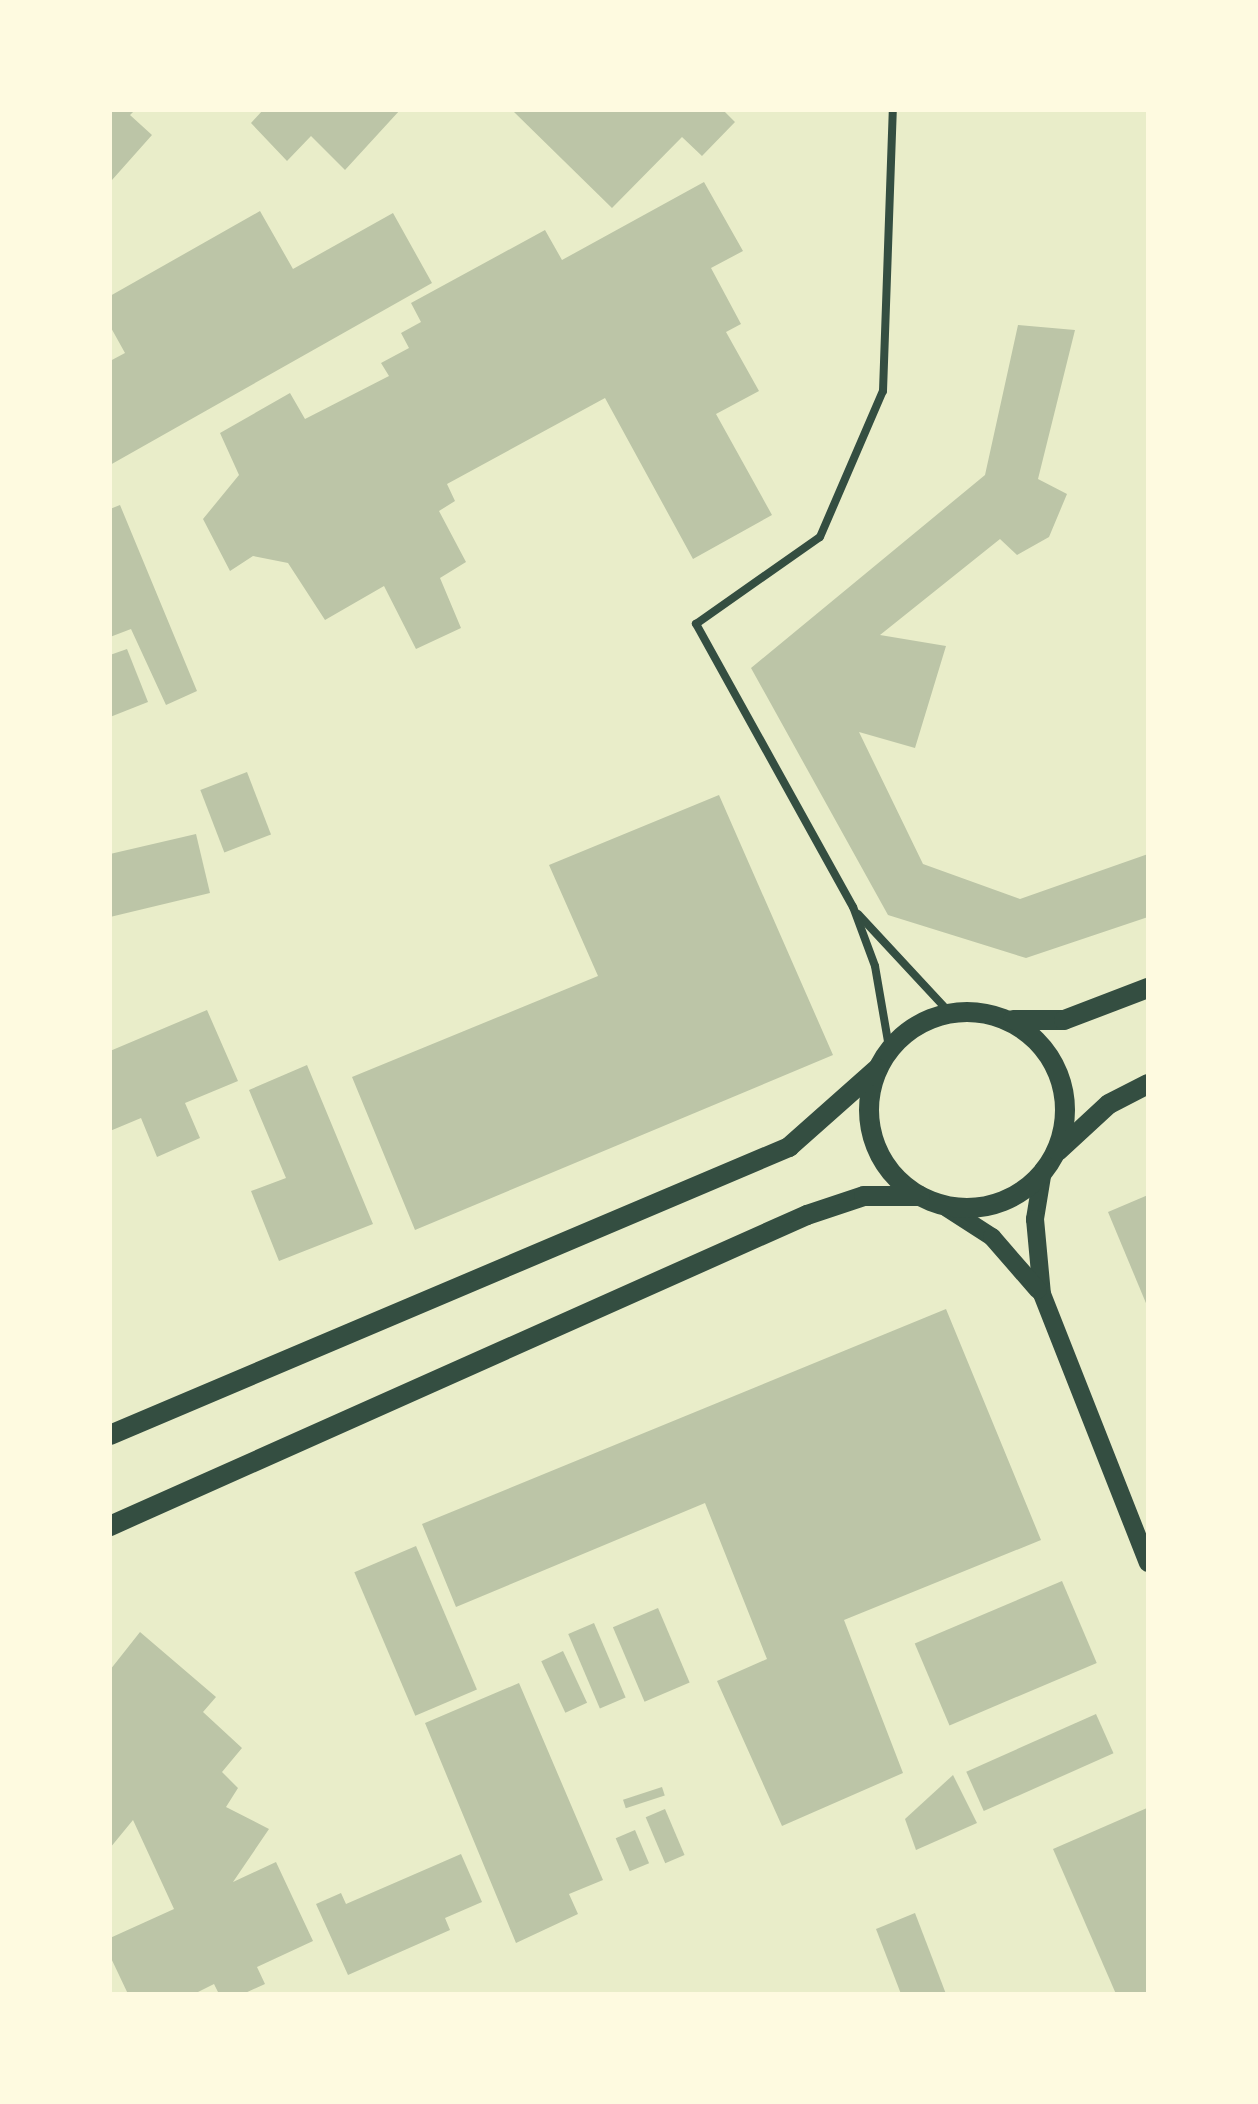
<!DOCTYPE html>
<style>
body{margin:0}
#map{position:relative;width:1258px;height:2104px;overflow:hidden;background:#e9edc9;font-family:Poppins,sans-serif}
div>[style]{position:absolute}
.building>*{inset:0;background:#bcc5a7;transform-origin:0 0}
.service>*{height:8px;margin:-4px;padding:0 4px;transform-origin:4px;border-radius:4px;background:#344e41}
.tertiary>*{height:18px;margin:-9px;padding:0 9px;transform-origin:9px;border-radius:9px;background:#344e41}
.secondary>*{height:20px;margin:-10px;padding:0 10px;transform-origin:10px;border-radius:10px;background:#344e41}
.secondary>.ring{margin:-10px;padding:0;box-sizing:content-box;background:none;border:20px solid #344e41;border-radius:50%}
span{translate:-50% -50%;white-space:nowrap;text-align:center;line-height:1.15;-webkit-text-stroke:8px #fefae0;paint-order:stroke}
.frame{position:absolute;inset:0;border:112px solid #fefae0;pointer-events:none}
</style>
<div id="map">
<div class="building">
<div style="clip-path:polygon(110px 110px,135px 110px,130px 115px,152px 135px,112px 180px)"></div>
<div style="clip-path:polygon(263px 110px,400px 110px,345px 170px,311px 136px,287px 161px,251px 123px)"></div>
<div style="clip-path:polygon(723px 110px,735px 122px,702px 156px,682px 137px,612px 208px,514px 112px)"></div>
<div style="clip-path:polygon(704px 182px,743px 251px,711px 268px,741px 324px,726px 332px,759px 391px,716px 414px,772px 515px,693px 559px,605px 398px,447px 484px,455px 501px,439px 511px,466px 562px,440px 578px,461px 628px,416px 649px,384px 586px,325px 620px,288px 563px,253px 556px,230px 571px,203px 519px,239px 475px,220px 433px,290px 393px,305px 419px,389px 376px,381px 363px,409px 348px,401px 333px,421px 322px,411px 303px,545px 230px,562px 260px)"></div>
<div style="clip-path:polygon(260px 211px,293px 269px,393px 213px,432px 283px,110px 465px,110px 361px,125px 353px,110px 326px,110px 296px)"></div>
<div style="clip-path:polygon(1018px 325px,1075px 330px,1038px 479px,1067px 494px,1049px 537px,1017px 555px,1000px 539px,880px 635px,946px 646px,915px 748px,859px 732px,923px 864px,1020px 899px,1148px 854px,1148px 917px,1026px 958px,888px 915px,751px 668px,985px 475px)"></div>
<div style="clip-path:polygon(120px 505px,197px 691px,166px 705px,131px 629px,110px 637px,110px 509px)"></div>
<div style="clip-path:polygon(127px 649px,148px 702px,110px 717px,110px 655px)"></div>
<div style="left:247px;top:772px;width:67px;height:50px;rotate:69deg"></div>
<div style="clip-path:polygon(719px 795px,833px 1055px,415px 1230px,352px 1077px,598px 976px,549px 865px)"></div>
<div style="clip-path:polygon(196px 834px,210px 893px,110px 917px,110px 854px)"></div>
<div style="clip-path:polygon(207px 1010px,238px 1081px,185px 1103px,200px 1138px,157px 1157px,141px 1118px,110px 1131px,110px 1051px)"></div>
<div style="clip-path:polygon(307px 1065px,373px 1224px,279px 1261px,251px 1191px,286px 1178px,249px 1090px)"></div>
<div style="clip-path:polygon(1148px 1195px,1148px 1308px,1108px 1212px)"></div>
<div style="clip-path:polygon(946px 1309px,1041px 1540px,844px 1620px,903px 1773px,782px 1826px,717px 1681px,767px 1659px,705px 1503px,456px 1607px,422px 1524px)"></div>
<div style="left:416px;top:1546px;width:156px;height:67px;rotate:67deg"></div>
<div style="left:1062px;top:1581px;width:89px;height:160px;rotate:67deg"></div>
<div style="left:658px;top:1608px;width:81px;height:49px;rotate:67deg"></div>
<div style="left:594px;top:1623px;width:81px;height:28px;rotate:67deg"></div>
<div style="clip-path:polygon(140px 1632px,216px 1697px,203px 1712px,242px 1748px,222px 1772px,238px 1788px,226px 1807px,269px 1829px,233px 1882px,276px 1862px,313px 1941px,257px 1967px,265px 1984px,243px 1994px,219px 1994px,214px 1984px,194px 1994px,128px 1994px,110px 1956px,110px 1938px,174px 1909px,133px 1820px,110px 1848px,110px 1670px)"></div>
<div style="left:563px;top:1651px;width:57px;height:24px;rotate:65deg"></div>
<div style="clip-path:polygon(519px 1683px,603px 1880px,569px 1894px,578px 1914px,516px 1943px,425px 1723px)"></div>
<div style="left:1096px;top:1714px;width:43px;height:142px;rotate:66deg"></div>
<div style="clip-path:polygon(953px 1775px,977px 1823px,916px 1850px,905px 1819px)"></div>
<div style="left:662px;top:1787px;width:9px;height:41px;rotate:72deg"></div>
<div style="clip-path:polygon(1147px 1808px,1148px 1994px,1116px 1994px,1053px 1849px)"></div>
<div style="left:665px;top:1809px;width:50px;height:21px;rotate:67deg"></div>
<div style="left:635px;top:1830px;width:36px;height:21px;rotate:67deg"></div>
<div style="clip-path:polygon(461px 1854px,482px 1902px,445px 1918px,450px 1930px,348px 1975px,316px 1904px,341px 1893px,346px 1904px)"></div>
<div style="clip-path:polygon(915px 1913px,946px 1994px,901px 1994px,876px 1929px)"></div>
</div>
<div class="service">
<div style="left:858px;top:914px;width:137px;rotate:47.1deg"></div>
<div style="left:890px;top:1053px;width:88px;rotate:-99.8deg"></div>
<div style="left:875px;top:966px;width:63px;rotate:-110.4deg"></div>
<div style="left:853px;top:907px;width:324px;rotate:-119deg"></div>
<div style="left:696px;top:624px;width:151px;rotate:-35.1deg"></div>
<div style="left:820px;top:537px;width:159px;rotate:-66.7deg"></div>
<div style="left:883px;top:391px;width:281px;rotate:-88deg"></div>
</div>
<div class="tertiary">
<div style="left:1043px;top:1170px;width:50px;rotate:99.3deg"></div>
<div style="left:1035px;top:1219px;width:75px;rotate:84.7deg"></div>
<div style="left:1042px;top:1294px;width:289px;rotate:68.5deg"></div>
<div style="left:947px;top:1208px;width:54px;rotate:32.8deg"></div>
<div style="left:992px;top:1237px;width:70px;rotate:49deg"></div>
</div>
<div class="secondary">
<div class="ring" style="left:869px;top:1012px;width:176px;height:176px"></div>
<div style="left:1013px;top:1020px;width:51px"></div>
<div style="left:1064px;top:1020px;width:90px;rotate:-20.9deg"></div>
<div style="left:1058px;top:1151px;width:69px;rotate:-42.7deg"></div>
<div style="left:1109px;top:1104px;width:44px;rotate:-27.1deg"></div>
<div style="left:110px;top:1435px;width:738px;rotate:-22.98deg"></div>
<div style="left:789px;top:1147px;width:118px;rotate:-41.6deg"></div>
<div style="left:110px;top:1526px;width:763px;rotate:-24.05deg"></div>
<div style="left:807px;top:1215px;width:60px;rotate:-18.4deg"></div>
<div style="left:864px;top:1196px;width:56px"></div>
</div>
<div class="frame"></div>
</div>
